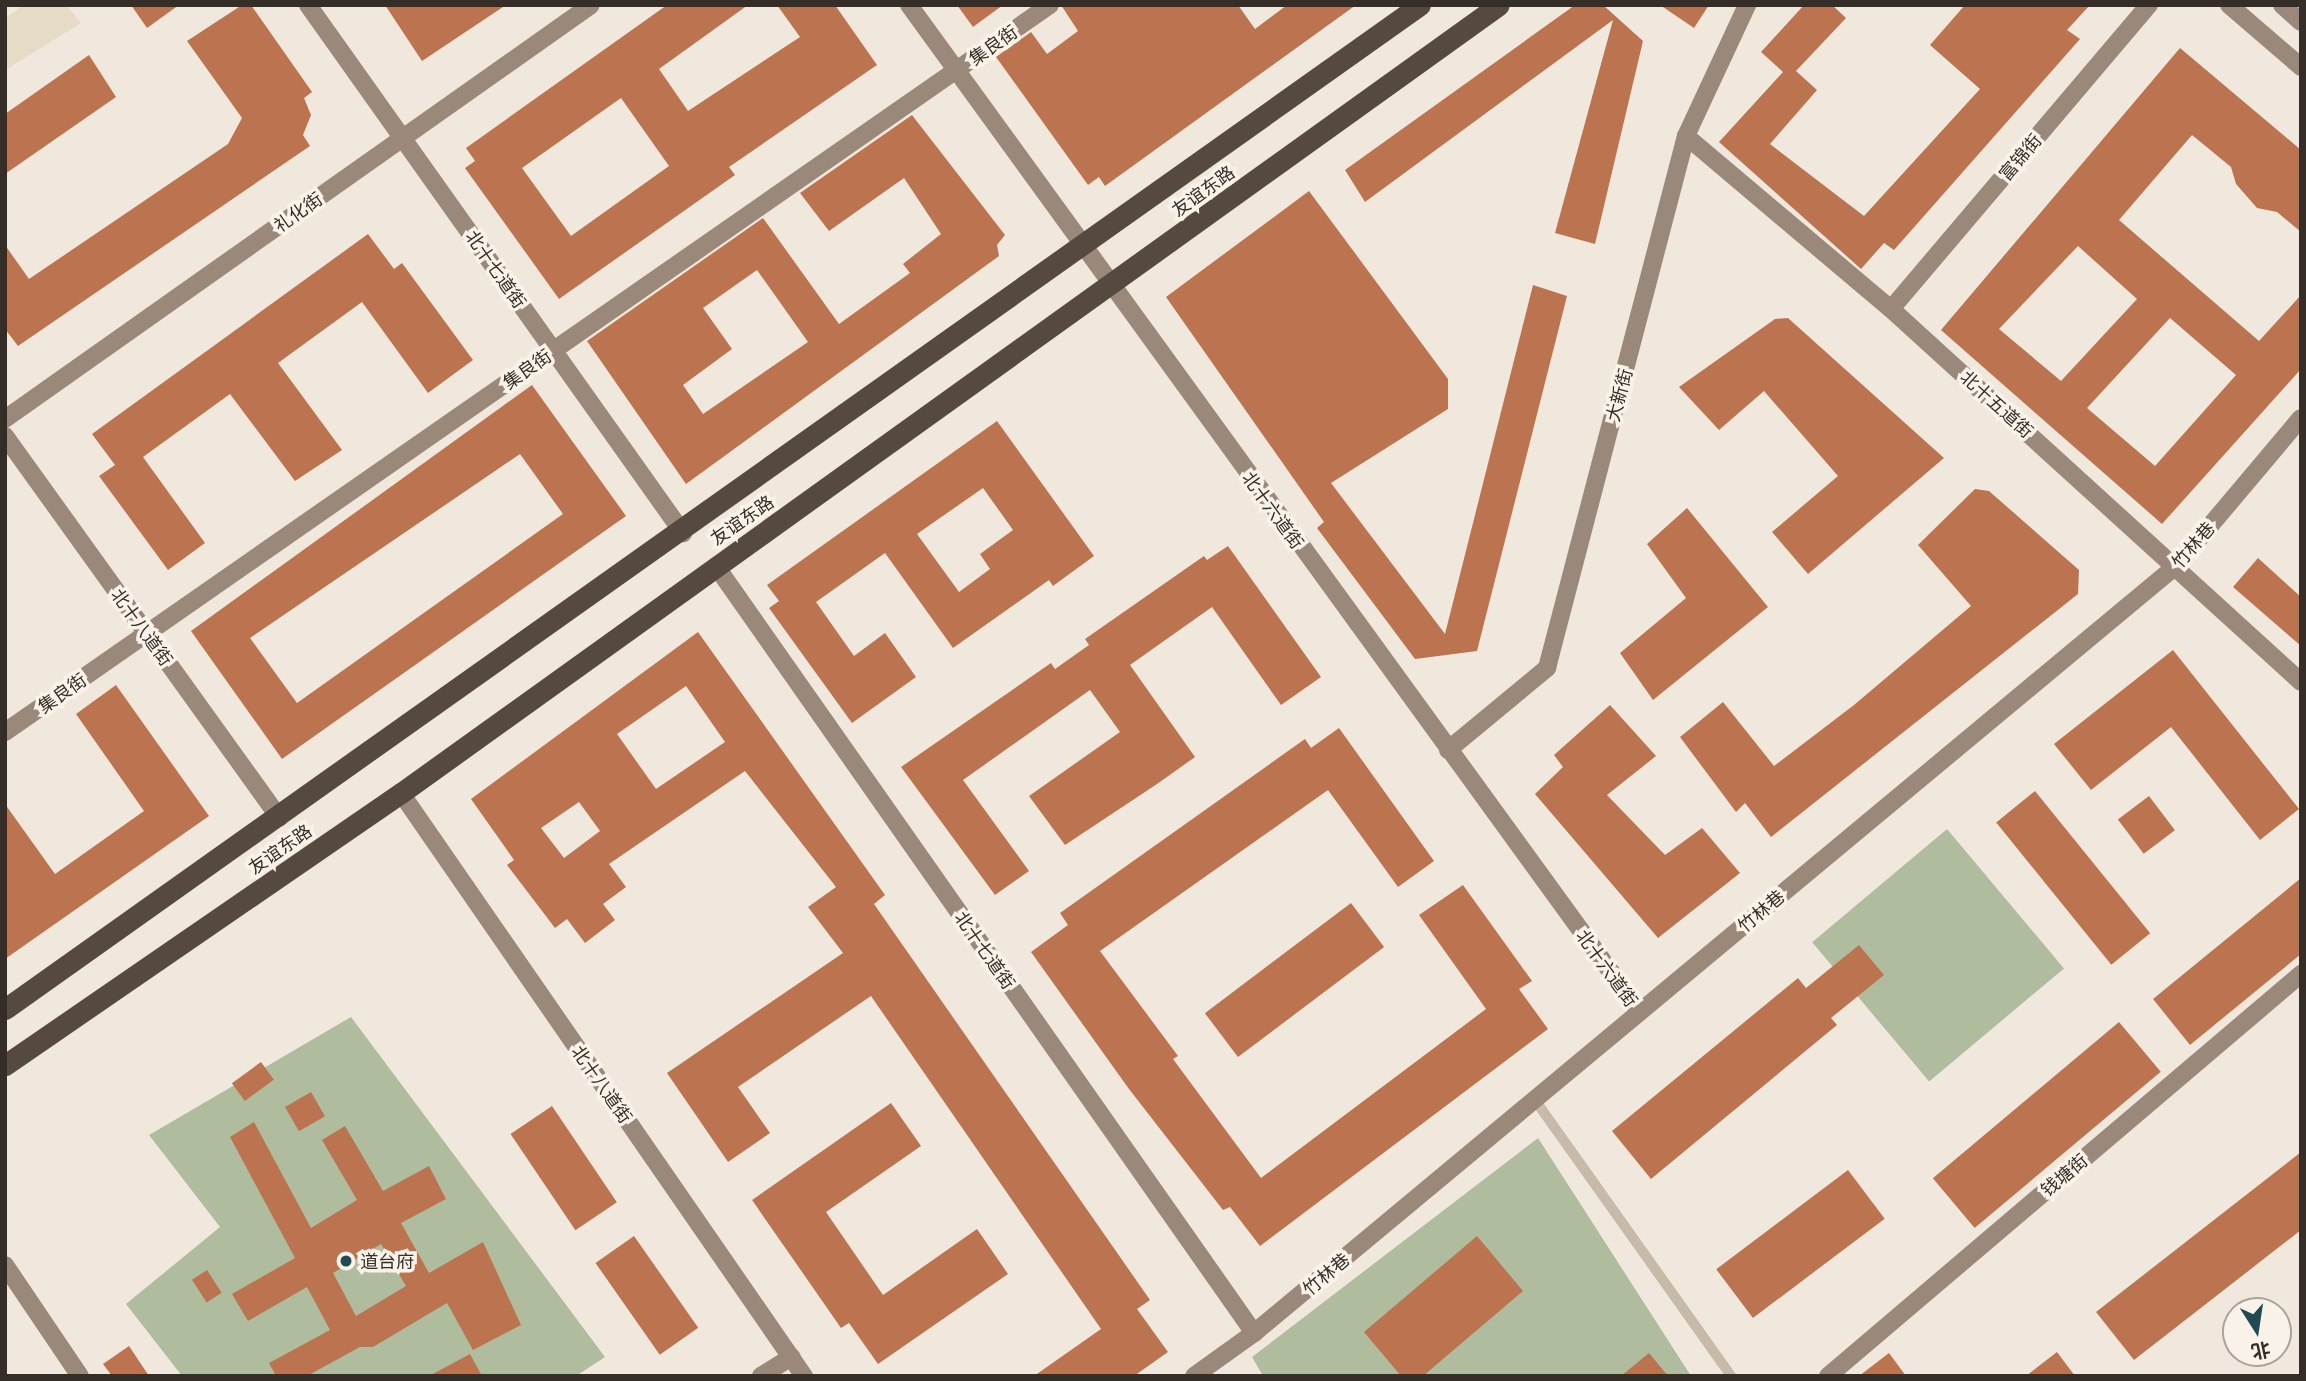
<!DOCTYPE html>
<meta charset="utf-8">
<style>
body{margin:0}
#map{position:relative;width:2306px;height:1381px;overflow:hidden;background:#f0e8dc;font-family:"Golos Text","Noto Sans SC",sans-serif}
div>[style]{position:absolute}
.green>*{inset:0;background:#afbd9e;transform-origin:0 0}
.plaza>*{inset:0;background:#e6dbc5}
.building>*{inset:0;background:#bb744f;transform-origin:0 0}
.lane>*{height:10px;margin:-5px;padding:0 5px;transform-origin:5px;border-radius:5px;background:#c7baa9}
.secondary>*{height:18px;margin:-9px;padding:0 9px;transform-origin:9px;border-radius:9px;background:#9a897b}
.highway>*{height:21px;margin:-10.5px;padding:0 10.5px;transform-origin:10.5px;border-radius:10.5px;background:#554940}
.dots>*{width:19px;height:19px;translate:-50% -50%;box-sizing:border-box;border:4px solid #f8f2e8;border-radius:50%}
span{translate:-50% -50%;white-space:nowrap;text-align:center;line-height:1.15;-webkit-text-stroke:7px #f8f2e8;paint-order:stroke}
.street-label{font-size:18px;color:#342d28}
.poi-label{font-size:18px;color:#342d28}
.left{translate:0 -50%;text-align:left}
.frame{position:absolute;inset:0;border:7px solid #342d28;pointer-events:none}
.north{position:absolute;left:2222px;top:1297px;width:70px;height:70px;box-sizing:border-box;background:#f8f2e8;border:2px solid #aaa39b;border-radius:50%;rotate:168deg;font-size:19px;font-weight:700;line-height:28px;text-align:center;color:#342d28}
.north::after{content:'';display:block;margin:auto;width:24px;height:32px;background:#224a52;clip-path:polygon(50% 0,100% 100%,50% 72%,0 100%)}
</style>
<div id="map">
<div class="green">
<div style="left:1947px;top:829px;width:182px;height:176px;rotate:50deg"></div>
<div style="clip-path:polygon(351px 1017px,605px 1357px,576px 1376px,182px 1376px,126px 1304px,220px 1227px,149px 1135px)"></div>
<div style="clip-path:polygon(1538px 1138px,1691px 1376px,1263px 1376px,1252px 1357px)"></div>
</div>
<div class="plaza">
<div style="clip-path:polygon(24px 5px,66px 5px,81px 23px,5px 70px,5px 18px)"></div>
</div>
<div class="building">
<div style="clip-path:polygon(131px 5px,179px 5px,147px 28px)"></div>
<div style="clip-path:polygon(242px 5px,251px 5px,312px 92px,304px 98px,311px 115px,303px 135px,310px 146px,18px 346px,5px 329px,5px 245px,29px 279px,228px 144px,242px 118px,187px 41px)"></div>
<div style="clip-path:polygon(385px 5px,506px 5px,422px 61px)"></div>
<div style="clip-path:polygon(evenodd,667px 5px,748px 5px,659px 69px,688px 111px,800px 37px,777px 5px,835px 5px,877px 65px,729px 167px,735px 175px,559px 299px,465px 168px,475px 161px,466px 148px,667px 5px,621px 98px,669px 166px,571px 236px,522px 168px,621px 98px)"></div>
<div style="clip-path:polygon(957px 5px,1003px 5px,973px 27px)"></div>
<div style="clip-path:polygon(1061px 5px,1238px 5px,1255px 29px,1287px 5px,1356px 5px,1105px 186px,1099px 177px,1088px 185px,996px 57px,1031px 32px,1047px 54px,1078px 31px)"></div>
<div style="clip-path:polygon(1575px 5px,1603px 5px,1643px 41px,1595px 244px,1555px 233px,1613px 20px,1365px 202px,1345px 170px)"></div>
<div style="clip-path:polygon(1660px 5px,1709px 5px,1694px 28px)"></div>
<div style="clip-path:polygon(1804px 5px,1832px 5px,1846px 18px,1796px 71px,1817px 90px,1770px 144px,1864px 216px,1980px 89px,1930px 45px,1965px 5px,2090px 5px,2067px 30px,2080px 39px,1894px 250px,1884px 243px,1861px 269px,1719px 142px,1783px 72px,1761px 52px)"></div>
<div style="clip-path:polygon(evenodd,2180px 48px,2301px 150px,2301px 232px,2277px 212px,2257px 208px,2236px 184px,2231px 167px,2192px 135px,2119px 220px,2259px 341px,2301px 295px,2301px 369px,2162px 524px,1941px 330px,2180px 48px,2078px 246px,2137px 299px,2061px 381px,1999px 329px,2078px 246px,2180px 48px,2170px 318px,2236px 375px,2155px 466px,2087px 408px,2170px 318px)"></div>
<div style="clip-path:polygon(89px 55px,116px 97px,5px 174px,5px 114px)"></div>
<div style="clip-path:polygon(evenodd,912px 115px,1005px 235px,997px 245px,999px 256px,686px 484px,587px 341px,763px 218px,839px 324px,910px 273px,903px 264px,941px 234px,904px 178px,829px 231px,800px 193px,912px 115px,757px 270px,808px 342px,703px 414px,683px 385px,732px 349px,703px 308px,757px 270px)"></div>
<div style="clip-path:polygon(1309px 191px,1448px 379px,1448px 409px,1331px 483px,1445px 634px,1533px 285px,1567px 296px,1477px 651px,1415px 659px,1317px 528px,1324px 522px,1166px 297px)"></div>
<div style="clip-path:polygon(368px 234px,394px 269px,402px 263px,473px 360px,428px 393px,362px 302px,278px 363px,342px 450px,295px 481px,230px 394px,143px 457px,205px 543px,168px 570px,99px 476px,115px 465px,92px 434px)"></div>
<div style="clip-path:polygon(1788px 318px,1944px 458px,1808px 574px,1772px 532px,1838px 476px,1764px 391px,1719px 430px,1679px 387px,1775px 319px)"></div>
<div style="clip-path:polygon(evenodd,532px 385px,626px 516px,282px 759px,191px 631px,532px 385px,520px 454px,563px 514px,297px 703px,250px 638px,520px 454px)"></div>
<div style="clip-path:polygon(evenodd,997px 421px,1094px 556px,1053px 586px,1049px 580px,953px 648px,885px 553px,816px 602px,854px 656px,885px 633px,916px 677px,852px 723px,769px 608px,779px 601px,767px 585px,997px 421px,983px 488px,1013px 530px,980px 554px,990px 569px,959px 592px,917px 534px,983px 488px)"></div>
<div style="clip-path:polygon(1975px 489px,1989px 491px,2079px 570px,2078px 594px,1771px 837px,1745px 803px,1736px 812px,1680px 737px,1723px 702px,1774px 766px,1854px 705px,1971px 606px,1918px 545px)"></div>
<div style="clip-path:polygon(1687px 508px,1768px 607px,1653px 700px,1620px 653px,1686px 598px,1647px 544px)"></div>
<div style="clip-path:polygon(1228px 546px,1321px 677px,1281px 705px,1212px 607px,1130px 665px,1195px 757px,1157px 784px,1065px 845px,1029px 796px,1120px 732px,1090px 690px,963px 780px,1029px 871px,995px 895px,901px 767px,1051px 663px,1055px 669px,1089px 645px,1085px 639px,1204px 556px,1207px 560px)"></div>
<div style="clip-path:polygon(2258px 558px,2301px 597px,2301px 646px,2233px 587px)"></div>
<div style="clip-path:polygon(evenodd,698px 632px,885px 895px,874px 904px,1150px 1300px,1137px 1309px,1168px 1352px,1134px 1376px,1034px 1376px,1101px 1329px,871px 996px,738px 1087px,770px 1133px,728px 1162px,667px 1073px,843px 953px,808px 907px,836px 887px,745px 771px,609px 864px,626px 887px,603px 904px,615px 920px,585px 943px,567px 919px,555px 928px,507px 865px,514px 860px,471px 799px,698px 632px,686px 686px,725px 742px,656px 789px,617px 734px,686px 686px,698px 632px,579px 802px,600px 831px,564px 858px,541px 828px,579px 802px)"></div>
<div style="clip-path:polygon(2173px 650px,2299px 809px,2260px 840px,2171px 727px,2091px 790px,2054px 744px)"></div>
<div style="clip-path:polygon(116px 685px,209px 816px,5px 959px,5px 804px,55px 874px,144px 811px,76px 714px)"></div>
<div style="clip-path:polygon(1610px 705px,1656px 756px,1607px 795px,1665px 855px,1702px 828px,1740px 873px,1658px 938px,1535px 794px,1563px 767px,1554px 755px)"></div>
<div style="clip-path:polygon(1339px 728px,1434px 861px,1398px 887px,1328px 790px,1100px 951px,1178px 1056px,1173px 1059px,1261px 1178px,1486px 1009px,1419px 915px,1463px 885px,1532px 981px,1519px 989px,1548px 1029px,1260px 1246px,1230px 1207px,1223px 1210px,1129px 1089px,1031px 952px,1068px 925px,1060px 913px,1305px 739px,1311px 748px)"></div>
<div style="left:2035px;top:791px;width:183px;height:50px;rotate:51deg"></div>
<div style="left:2149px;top:796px;width:43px;height:39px;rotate:53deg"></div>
<div style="clip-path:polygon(2301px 878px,2301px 954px,2190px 1045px,2153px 999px)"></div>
<div style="left:1351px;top:903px;width:55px;height:183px;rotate:53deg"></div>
<div style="clip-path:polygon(1859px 945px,1884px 975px,1831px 1018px,1837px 1025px,1651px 1179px,1612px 1131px,1798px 978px,1806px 988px)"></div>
<div style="left:2119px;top:1022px;width:65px;height:243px;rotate:50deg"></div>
<div style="left:261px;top:1062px;width:22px;height:36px;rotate:54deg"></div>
<div style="left:311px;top:1092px;width:28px;height:30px;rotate:60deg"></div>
<div style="clip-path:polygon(891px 1103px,921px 1146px,826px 1212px,883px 1295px,977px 1229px,1008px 1274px,878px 1364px,849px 1323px,841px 1328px,752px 1200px)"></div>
<div style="left:552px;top:1106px;width:116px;height:50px;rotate:56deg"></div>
<div style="clip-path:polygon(evenodd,254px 1122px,311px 1228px,357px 1200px,322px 1140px,345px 1126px,383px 1191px,429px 1166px,446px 1199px,401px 1223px,429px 1273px,483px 1242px,521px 1325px,473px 1350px,447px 1303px,373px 1347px,360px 1347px,307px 1376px,276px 1376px,269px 1363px,330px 1330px,307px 1287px,248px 1321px,232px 1294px,295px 1258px,230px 1137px,254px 1122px,381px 1244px,406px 1286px,356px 1316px,333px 1273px,381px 1244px)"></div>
<div style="clip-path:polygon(2301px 1152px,2301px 1230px,2134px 1360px,2096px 1312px)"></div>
<div style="left:1848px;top:1170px;width:61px;height:165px;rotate:53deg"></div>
<div style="left:634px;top:1236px;width:112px;height:47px;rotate:55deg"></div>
<div style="clip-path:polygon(1477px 1236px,1523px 1291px,1423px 1376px,1401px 1376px,1364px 1332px)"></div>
<div style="left:207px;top:1270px;width:27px;height:18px;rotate:57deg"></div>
<div style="clip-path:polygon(129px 1346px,149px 1376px,112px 1376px,103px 1364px)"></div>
<div style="clip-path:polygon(2057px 1352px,2075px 1376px,2026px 1376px)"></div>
<div style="clip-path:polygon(1649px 1353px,1668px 1376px,1621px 1376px)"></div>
<div style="clip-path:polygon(1889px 1353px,1906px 1376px,1859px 1376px)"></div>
<div style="clip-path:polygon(470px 1354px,482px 1376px,429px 1376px)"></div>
</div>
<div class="lane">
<div style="left:1535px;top:1100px;width:339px;rotate:54.6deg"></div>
</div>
<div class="secondary">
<div style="left:308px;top:5px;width:648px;rotate:54.62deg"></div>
<div style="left:909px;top:5px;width:1244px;rotate:54.02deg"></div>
<div style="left:2229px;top:5px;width:95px;rotate:40.7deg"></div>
<div style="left:2282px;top:5px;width:25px;rotate:42deg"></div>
<div style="left:1686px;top:136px;width:268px;rotate:40.2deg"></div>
<div style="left:1891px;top:309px;width:554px;rotate:42.29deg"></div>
<div style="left:1891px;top:309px;width:399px;rotate:-49.7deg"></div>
<div style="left:5px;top:419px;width:717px;rotate:-35.24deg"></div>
<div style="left:5px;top:436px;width:470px;rotate:54.3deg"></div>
<div style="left:716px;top:566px;width:937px;rotate:54.95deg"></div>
<div style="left:5px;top:732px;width:1273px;rotate:-34.83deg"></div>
<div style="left:1448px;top:750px;width:129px;rotate:-39.6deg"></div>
<div style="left:1547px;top:668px;width:550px;rotate:-75.36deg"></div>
<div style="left:1686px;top:136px;width:145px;rotate:-65deg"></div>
<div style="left:401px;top:793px;width:709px;rotate:55.35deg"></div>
<div style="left:5px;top:1265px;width:134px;rotate:56deg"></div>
<div style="left:761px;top:1376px;width:36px;rotate:-32deg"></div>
<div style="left:1194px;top:1376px;width:74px;rotate:-35.6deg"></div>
<div style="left:1254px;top:1333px;width:1201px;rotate:-39.76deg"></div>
<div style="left:2177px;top:565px;width:192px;rotate:-49.9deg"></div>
<div style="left:1828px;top:1376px;width:621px;rotate:-40.36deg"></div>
</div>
<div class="highway">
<div style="left:5px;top:1009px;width:1735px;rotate:-35.36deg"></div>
<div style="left:5px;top:1065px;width:480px;rotate:-34.5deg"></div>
<div style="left:401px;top:793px;width:1351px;rotate:-35.67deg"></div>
</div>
<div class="dots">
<div style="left:346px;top:1261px;background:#224a52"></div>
</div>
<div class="street-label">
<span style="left:993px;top:45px;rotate:-35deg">集良街</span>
<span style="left:2020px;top:157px;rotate:-50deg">富锦街</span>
<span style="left:1203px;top:191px;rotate:-36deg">友谊东路</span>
<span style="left:298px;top:212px;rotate:-35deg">礼化街</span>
<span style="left:496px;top:269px;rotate:55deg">北十七道街</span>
<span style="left:527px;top:369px;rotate:-35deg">集良街</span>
<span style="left:1619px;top:395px;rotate:-75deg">大新街</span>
<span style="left:1997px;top:404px;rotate:42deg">北十五道街</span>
<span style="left:1273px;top:510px;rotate:54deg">北十六道街</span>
<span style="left:742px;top:520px;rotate:-35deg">友谊东路</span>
<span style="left:2193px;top:545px;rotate:-49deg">竹林巷</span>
<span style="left:142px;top:627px;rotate:54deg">北十八道街</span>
<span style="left:62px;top:693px;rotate:-35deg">集良街</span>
<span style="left:280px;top:849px;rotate:-35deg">友谊东路</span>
<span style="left:1761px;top:911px;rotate:-40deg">竹林巷</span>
<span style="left:985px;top:950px;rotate:55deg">北十七道街</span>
<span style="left:1607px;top:968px;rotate:54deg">北十六道街</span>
<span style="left:602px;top:1084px;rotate:55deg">北十八道街</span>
<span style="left:2064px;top:1175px;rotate:-40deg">钱塘街</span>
<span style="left:1326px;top:1274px;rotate:-40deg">竹林巷</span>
</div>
<div class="poi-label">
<span class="left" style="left:360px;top:1261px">道台府</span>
</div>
<div class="frame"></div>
<div class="north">北</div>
</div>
